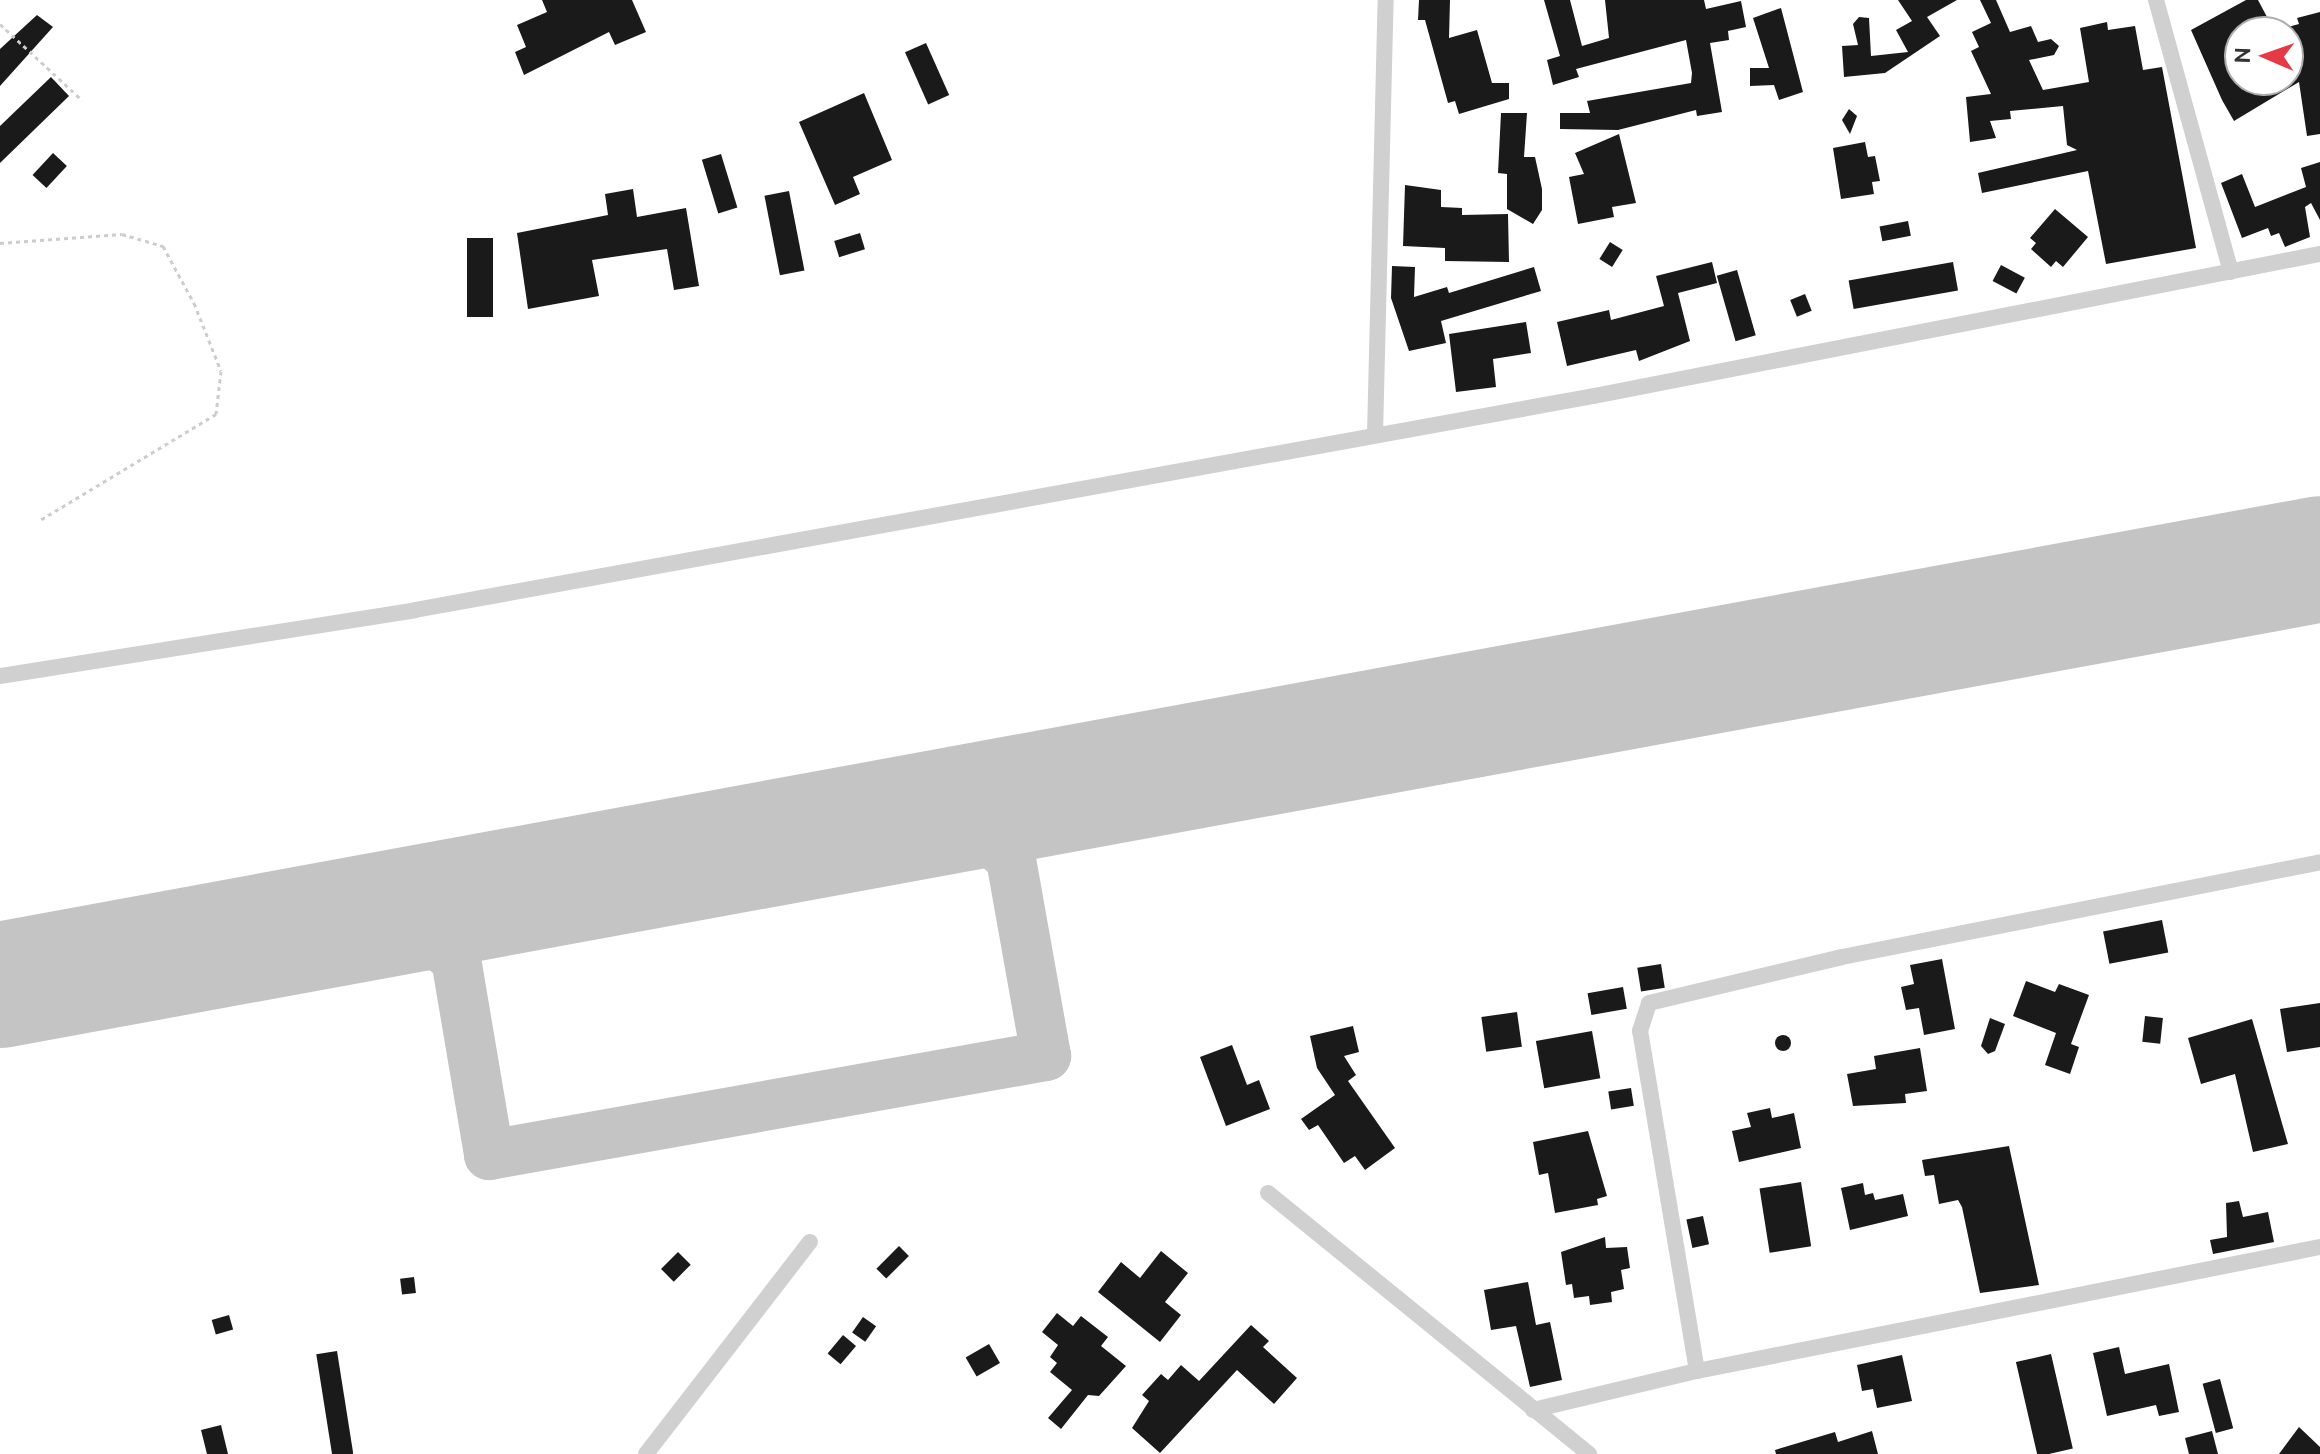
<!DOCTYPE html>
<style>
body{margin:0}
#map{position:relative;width:2320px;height:1454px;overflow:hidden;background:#fff;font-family:Ubuntu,sans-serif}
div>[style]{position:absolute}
.taxiway>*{height:50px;margin:-25px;padding:0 25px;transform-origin:25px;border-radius:25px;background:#c4c4c4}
.runway>*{height:126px;margin:-63px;padding:0 63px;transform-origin:63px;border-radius:63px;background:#c4c4c4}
.building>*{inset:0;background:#1a1a1a;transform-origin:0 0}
.round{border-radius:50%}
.path>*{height:3px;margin-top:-1.5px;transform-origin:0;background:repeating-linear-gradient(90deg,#cdcdcd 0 4px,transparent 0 8px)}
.street>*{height:16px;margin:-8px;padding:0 8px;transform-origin:8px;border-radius:8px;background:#d0d0d0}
span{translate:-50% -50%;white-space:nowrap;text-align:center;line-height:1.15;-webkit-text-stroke:8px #fff;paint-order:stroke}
.north{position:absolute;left:2224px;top:16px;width:80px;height:80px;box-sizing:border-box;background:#fff;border:2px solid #adadad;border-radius:50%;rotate:272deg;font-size:22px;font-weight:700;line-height:32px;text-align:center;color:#333}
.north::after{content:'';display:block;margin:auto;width:28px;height:36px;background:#e63946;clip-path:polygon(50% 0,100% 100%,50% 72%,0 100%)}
</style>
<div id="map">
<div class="taxiway">
<div style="left:422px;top:933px;width:43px;rotate:37.4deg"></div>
<div style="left:456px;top:959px;width:199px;rotate:80.4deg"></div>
<div style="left:489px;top:1155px;width:566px;rotate:-10.08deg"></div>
<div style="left:1046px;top:1056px;width:200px;rotate:-100.1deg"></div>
<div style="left:1011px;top:859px;width:43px;rotate:-138.8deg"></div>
</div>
<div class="runway">
<div style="left:0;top:985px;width:2359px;rotate:-10.4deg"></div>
</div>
<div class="building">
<div style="clip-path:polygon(542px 0,632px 0,646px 32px,615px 45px,609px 32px,524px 75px,515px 52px,526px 47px,517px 25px,547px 12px)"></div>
<div style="clip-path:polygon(1419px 0,1450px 0,1449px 38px,1477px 30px,1492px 83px,1509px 83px,1509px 99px,1459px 114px,1455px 101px,1448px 103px,1425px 20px,1418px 20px)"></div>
<div style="clip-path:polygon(1544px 0,1570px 0,1582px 46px,1609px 38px,1605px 0,1704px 0,1706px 9px,1741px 1px,1746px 27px,1728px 31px,1729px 40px,1710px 43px,1722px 112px,1697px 116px,1696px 110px,1618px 130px,1560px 129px,1560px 113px,1590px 113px,1587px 101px,1691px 83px,1692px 73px,1686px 40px,1576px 69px,1579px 77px,1553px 85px,1547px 60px,1560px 56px)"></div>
<div style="clip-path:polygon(1898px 0,1957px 0,1927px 17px,1940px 36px,1885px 73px,1844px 77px,1842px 46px,1858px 45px,1853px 24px,1859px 17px,1869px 18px,1871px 56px,1908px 52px,1896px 30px,1912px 21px)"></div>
<div style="clip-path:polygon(1980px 0,1996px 0,2010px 32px,2031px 26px,2038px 42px,2051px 39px,2059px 46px,2054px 55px,2029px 60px,2043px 90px,2089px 82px,2080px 28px,2107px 22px,2108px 30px,2135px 26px,2143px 70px,2162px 67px,2196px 248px,2106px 264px,2088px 171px,1982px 193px,1978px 173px,2077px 150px,2067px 145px,2063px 106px,2010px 111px,2011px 119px,1990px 121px,1996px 138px,1970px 142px,1966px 97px,1991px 94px,1971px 51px,1979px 47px,1972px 32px,1991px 23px)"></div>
<div style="clip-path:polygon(2246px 0,2258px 0,2275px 32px,2240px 32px,2240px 80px,2292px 80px,2288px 27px,2299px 24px,2297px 18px,2320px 12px,2320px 134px,2307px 136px,2299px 82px,2234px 121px,2222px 100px,2191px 30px)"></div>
<div style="clip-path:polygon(1781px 8px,1803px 92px,1779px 100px,1774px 85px,1750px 86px,1750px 68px,1769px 68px,1753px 18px)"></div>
<div style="clip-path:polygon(37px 15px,53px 27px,0 86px,0 49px)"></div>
<div style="left:926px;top:43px;width:57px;height:23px;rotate:66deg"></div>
<div style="clip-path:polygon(51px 77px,69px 96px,0 163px,0 126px)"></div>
<div style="clip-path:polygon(864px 93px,892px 160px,853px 177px,860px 194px,835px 205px,799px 122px)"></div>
<div style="clip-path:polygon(1849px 109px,1857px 116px,1850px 134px,1842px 120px)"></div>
<div style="clip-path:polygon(1501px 113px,1527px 113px,1524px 157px,1535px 157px,1542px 189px,1542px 210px,1533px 224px,1507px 209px,1507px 174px,1498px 173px)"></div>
<div style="clip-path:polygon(1619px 134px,1636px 203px,1612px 207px,1614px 217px,1578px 224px,1569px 177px,1584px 174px,1575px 153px)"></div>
<div style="clip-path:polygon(1865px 142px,1868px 157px,1875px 156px,1880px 181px,1872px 182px,1874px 194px,1841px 199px,1833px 148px)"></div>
<div style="left:53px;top:153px;width:19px;height:30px;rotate:43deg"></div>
<div style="left:721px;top:154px;width:56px;height:20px;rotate:73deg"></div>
<div style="clip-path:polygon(2320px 162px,2320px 220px,2311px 203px,2305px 207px,2310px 237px,2285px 247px,2279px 233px,2271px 236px,2268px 228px,2242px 238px,2221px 183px,2242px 174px,2255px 207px,2306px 187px,2301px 168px)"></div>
<div style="clip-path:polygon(1405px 185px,1441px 190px,1441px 207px,1462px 208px,1462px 215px,1508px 214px,1509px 262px,1445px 261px,1445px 248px,1403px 246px)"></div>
<div style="clip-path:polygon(633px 189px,637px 217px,686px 208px,699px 286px,674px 290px,667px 249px,592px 260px,599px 296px,528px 309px,517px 233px,608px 215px,605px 194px)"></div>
<div style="left:789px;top:191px;width:81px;height:25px;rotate:79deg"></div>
<div style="clip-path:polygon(2055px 209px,2088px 237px,2063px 267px,2056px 261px,2051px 267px,2031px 249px,2036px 243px,2030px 238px)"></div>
<div style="left:1908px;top:221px;width:15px;height:29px;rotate:79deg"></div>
<div style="left:860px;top:233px;width:17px;height:27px;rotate:73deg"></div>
<div style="left:467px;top:238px;width:26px;height:79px"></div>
<div style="left:1610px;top:242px;width:15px;height:20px;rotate:32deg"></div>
<div style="clip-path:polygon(1712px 262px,1717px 283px,1678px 293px,1690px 341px,1639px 361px,1636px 350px,1567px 366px,1557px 322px,1609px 310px,1611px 320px,1664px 306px,1656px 276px)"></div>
<div style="left:1953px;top:262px;width:29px;height:106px;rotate:80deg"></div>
<div style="left:2001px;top:265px;width:27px;height:18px;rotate:28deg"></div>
<div style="clip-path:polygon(1392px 266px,1415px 267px,1414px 297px,1447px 287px,1449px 293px,1534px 267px,1541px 291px,1441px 321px,1446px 343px,1409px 351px,1391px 298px)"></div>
<div style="left:1737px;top:270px;width:68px;height:21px;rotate:74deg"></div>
<div style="left:1805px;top:294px;width:18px;height:16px;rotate:68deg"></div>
<div style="clip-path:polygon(1526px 322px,1531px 353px,1493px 359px,1496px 387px,1456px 392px,1449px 334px)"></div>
<div style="left:2162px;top:920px;width:33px;height:60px;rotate:79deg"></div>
<div style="clip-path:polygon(1942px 959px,1955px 1029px,1924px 1035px,1919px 1008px,1906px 1010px,1901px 987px,1914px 984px,1910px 965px)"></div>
<div style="left:1661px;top:964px;width:24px;height:24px;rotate:81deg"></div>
<div style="clip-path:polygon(2026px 981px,2055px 992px,2059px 984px,2089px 995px,2071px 1044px,2079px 1047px,2070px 1074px,2045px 1065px,2056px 1033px,2013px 1016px)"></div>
<div style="left:1623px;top:987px;width:22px;height:36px;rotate:80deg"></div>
<div style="clip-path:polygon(2320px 1003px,2320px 1047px,2287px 1052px,2280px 1009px)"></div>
<div style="left:1517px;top:1012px;width:35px;height:36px;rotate:82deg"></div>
<div style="left:2145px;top:1016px;width:18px;height:26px;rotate:6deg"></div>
<div style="clip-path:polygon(1990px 1018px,2005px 1024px,1995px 1051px,1988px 1054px,1981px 1046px)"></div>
<div style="clip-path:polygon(2252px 1019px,2288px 1144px,2253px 1152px,2235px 1074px,2201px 1084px,2188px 1038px)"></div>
<div style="clip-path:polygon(1353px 1026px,1359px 1052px,1344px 1056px,1356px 1075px,1348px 1081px,1395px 1148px,1365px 1170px,1355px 1156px,1344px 1163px,1318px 1125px,1309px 1130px,1301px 1119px,1335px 1095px,1317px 1068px,1310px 1036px)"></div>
<div style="left:1592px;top:1031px;width:48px;height:57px;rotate:80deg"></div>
<div class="round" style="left:1775px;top:1035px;width:16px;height:16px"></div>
<div style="clip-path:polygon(1232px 1045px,1247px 1085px,1259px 1080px,1270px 1109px,1226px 1126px,1200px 1057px)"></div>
<div style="clip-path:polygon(1920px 1048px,1927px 1091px,1905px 1094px,1906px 1103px,1853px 1106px,1847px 1074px,1876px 1069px,1874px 1056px)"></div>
<div style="left:1631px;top:1088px;width:18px;height:23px;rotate:81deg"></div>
<div style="clip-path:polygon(1770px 1108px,1772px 1118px,1794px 1113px,1801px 1148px,1739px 1162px,1732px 1131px,1751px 1127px,1747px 1113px)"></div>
<div style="clip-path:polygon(1588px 1131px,1607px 1196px,1597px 1199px,1598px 1205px,1555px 1213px,1548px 1173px,1539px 1175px,1533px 1142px)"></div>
<div style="clip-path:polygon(2009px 1146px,2039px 1285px,1980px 1293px,1962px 1207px,1958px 1200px,1939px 1204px,1934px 1175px,1925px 1176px,1922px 1160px)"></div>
<div style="left:1801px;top:1182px;width:65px;height:42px;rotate:81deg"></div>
<div style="clip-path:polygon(1863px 1183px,1865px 1195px,1873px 1193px,1875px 1200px,1903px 1194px,1908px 1216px,1850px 1230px,1841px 1188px)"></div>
<div style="clip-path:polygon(2239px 1201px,2243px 1217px,2268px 1212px,2274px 1242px,2213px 1254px,2210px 1240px,2227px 1237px,2226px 1203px)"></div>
<div style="left:1703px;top:1216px;width:29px;height:17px;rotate:78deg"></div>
<div style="clip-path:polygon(1605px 1237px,1606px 1248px,1627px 1247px,1630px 1268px,1621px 1270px,1624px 1289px,1611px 1292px,1612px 1302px,1590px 1305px,1589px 1296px,1574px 1298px,1572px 1284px,1566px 1285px,1561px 1252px)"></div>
<div style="left:899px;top:1246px;width:14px;height:32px;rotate:45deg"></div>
<div style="clip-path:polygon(1161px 1251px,1188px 1273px,1165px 1302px,1181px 1315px,1160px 1342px,1098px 1292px,1121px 1262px,1140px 1278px)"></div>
<div style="left:678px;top:1252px;width:18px;height:24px;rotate:45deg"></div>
<div style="left:414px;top:1277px;width:16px;height:14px;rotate:83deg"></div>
<div style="clip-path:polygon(1528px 1282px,1536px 1325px,1550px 1322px,1562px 1380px,1530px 1387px,1516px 1326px,1491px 1330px,1484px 1290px)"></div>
<div style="clip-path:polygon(1057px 1313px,1073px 1326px,1081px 1316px,1108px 1337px,1101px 1346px,1126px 1366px,1099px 1396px,1088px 1395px,1061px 1429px,1048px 1418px,1072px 1390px,1050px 1372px,1057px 1363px,1050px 1357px,1058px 1345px,1042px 1332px)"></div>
<div style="left:229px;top:1315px;width:15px;height:18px;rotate:74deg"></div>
<div style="left:863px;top:1317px;width:16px;height:19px;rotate:35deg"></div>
<div style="clip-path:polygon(1251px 1325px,1269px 1341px,1263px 1347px,1297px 1378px,1274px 1404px,1237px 1370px,1160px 1453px,1132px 1428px,1149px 1401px,1142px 1395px,1161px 1374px,1168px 1380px,1181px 1365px,1199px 1381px)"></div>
<div style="left:843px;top:1335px;width:17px;height:24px;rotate:40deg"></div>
<div style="left:989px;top:1344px;width:22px;height:27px;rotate:60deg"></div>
<div style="clip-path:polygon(2119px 1347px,2125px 1374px,2169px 1364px,2179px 1412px,2159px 1416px,2156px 1405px,2107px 1416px,2093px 1353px)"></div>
<div style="left:337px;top:1351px;width:104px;height:21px;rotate:81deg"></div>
<div style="left:2051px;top:1354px;width:97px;height:36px;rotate:77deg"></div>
<div style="clip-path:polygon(1902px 1355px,1912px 1401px,1877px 1408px,1873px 1389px,1862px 1391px,1857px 1365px)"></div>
<div style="left:2220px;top:1379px;width:51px;height:18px;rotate:75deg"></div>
<div style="clip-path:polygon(221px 1425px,228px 1454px,207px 1454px,201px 1430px)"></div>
<div style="clip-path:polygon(2299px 1427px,2320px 1447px,2320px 1454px,2279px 1454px)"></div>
<div style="clip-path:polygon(1872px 1431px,1878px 1454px,1776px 1454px,1775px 1450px,1835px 1432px,1838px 1442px)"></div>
<div style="clip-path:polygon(2212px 1431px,2218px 1454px,2189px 1454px,2185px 1438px)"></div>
</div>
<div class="path">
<div style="left:0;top:24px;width:112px;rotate:42.8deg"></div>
<div style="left:0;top:243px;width:122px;rotate:-4.2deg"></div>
<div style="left:122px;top:234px;width:43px;rotate:16.3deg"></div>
<div style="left:163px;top:246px;width:65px;rotate:61.5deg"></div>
<div style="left:194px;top:303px;width:73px;rotate:68.3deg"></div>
<div style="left:221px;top:371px;width:43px;rotate:96.6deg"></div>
<div style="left:216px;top:414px;width:205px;rotate:148.9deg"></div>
</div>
<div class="street">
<div style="left:2156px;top:0;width:282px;rotate:74.6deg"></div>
<div style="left:1375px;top:435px;width:435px;rotate:-88.6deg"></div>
<div style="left:0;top:676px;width:420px;rotate:-9deg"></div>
<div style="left:415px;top:610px;width:1198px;rotate:-10.29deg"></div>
<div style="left:1594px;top:396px;width:740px;rotate:-11.07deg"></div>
<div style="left:1268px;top:1193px;width:414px;rotate:39.1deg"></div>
<div style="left:1697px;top:1371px;width:345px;rotate:-99.5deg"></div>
<div style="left:1640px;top:1031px;width:29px;rotate:-72deg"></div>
<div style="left:1649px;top:1003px;width:198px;rotate:-13.4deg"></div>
<div style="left:1842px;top:957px;width:487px;rotate:-11.2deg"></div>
<div style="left:1533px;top:1410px;width:169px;rotate:-13.4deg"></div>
<div style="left:1697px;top:1371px;width:635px;rotate:-11.26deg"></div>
<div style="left:646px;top:1454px;width:268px;rotate:-52.3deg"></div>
</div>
<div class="north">N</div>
</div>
